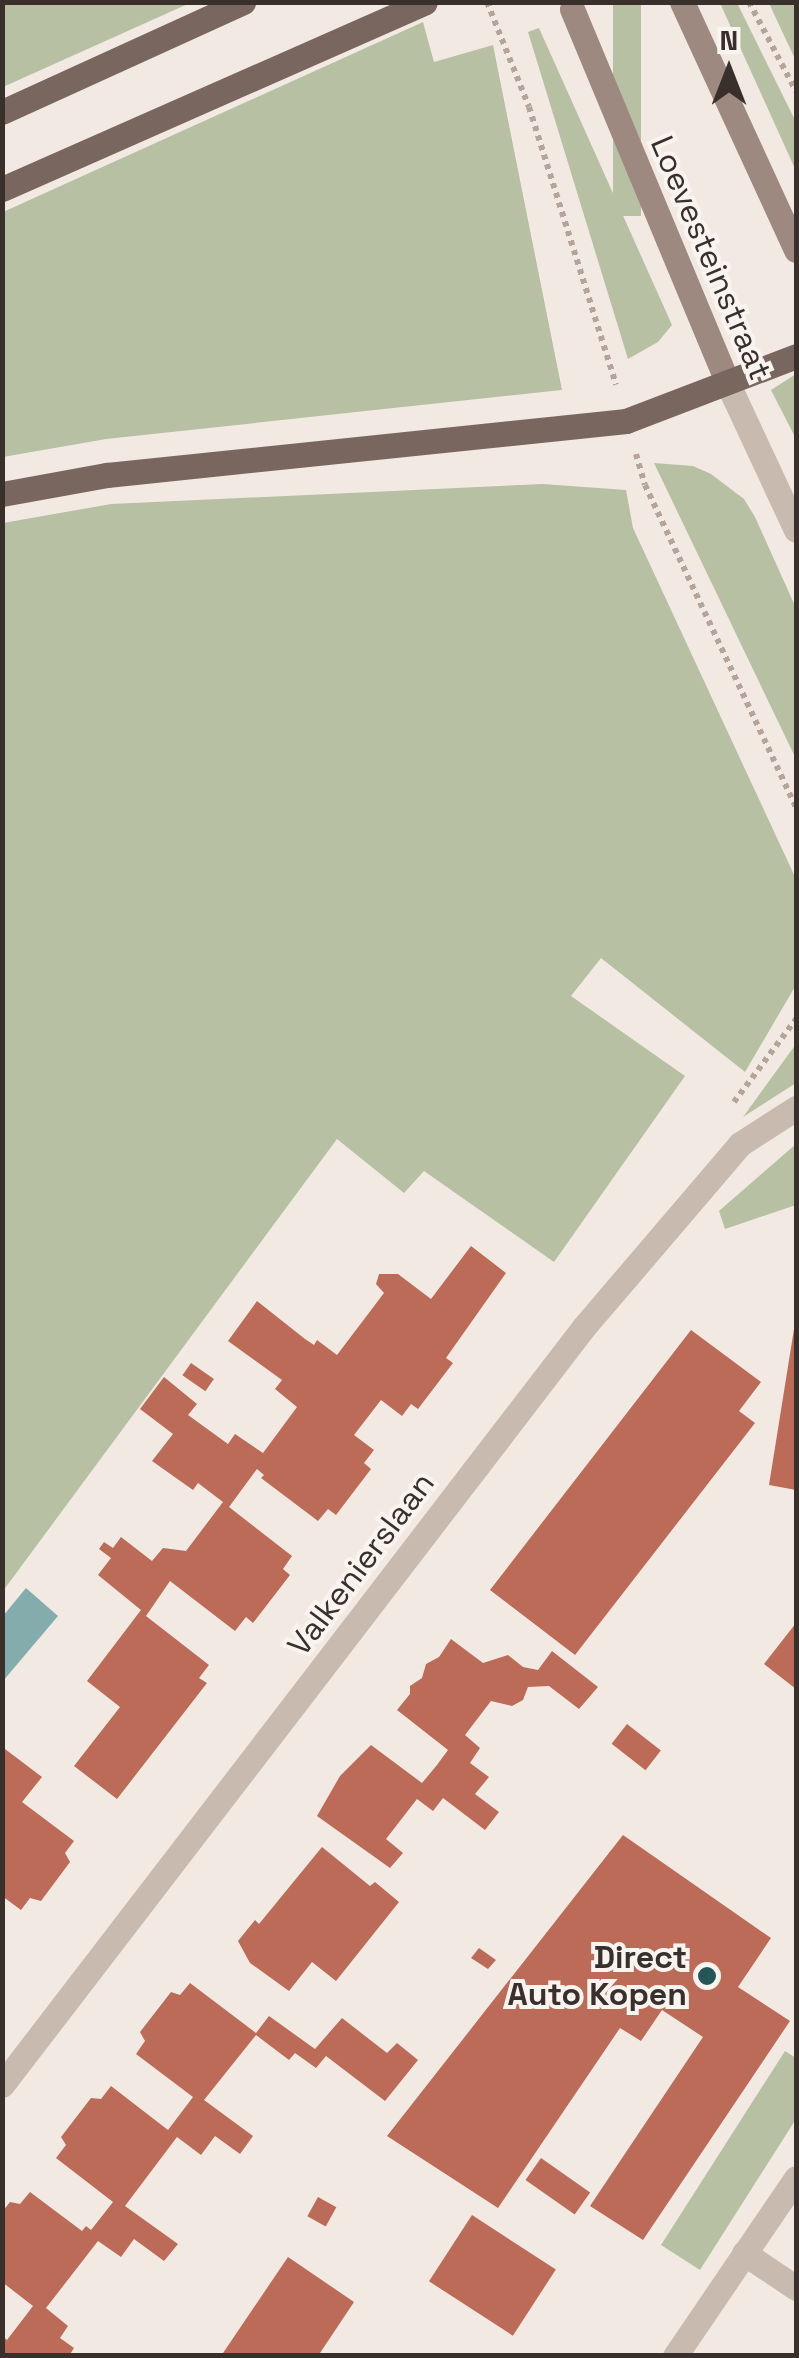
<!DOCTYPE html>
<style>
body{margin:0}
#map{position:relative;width:799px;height:2358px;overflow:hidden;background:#f2eae2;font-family:"Space Grotesk",sans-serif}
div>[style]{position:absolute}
.green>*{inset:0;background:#b8c0a3;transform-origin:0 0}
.water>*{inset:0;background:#84acac}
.building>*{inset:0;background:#bb6b58;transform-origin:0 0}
.path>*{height:6px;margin-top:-3px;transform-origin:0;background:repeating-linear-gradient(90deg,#b5a499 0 5px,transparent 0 10px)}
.minor>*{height:25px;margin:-12.5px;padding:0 12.5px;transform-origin:12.5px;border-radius:12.5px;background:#c9baaf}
.tertiary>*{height:25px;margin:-12.5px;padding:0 12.5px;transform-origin:12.5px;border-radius:12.5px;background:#c9baaf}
.secondary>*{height:25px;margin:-12.5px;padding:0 12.5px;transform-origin:12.5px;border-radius:12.5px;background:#9d8980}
.primary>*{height:25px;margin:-12.5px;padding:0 12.5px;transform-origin:12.5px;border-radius:12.5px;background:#79675f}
.dots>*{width:28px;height:28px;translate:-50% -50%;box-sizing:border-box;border:5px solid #f9f4ef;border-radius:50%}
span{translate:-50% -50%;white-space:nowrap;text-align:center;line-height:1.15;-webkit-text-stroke:8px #f9f4ef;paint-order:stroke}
.street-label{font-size:32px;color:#39302c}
.poi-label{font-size:32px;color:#39302c;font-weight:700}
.right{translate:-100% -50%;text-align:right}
.frame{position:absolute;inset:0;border:5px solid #39302c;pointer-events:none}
.north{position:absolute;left:679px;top:20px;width:100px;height:100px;-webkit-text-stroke:8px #f9f4ef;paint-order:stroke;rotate:0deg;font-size:28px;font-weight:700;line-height:40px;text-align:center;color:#39302c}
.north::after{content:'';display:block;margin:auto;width:35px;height:45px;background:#39302c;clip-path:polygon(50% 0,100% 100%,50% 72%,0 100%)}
</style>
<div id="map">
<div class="green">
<div style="clip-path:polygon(3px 2px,190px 2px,190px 3px,3px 87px)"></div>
<div style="left:613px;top:3px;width:28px;height:213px"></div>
<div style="clip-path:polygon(720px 3px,737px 3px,796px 122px,796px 171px)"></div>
<div style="clip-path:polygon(769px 3px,796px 3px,796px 61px,773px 12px)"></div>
<div style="clip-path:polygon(423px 22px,434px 62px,493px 45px,562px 390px,106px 439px,3px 457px,3px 212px)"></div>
<div style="clip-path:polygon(539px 28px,672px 325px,658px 342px,628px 359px,528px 32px)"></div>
<div style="clip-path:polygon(796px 374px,796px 439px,771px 390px)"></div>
<div style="clip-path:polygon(654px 463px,693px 466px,711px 474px,744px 499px,755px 517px,796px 608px,796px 759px)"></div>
<div style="clip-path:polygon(543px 484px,626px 490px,633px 528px,796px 879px,796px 985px,745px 1072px,601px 958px,571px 996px,685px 1076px,554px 1262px,424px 1171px,404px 1193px,337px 1139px,3px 1591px,3px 523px,111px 504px)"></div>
<div style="clip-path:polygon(796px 1044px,796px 1083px,743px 1117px)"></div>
<div style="clip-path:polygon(796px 1144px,796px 1205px,725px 1229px,719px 1211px)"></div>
<div style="clip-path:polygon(785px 2051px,796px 2058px,796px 2119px,700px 2270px,661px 2245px)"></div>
</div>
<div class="water">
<div style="clip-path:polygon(26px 1588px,58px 1616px,3px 1681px,3px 1616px)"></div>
</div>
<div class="building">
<div style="clip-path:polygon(471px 1246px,506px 1273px,446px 1358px,453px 1363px,418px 1409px,411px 1404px,402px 1416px,381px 1400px,354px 1435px,374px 1450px,364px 1463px,371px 1469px,336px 1515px,328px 1509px,318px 1521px,261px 1478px,264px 1475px,257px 1469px,229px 1507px,292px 1556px,283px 1569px,290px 1575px,253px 1623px,246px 1617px,235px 1631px,170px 1581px,146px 1616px,209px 1665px,199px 1678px,207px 1683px,117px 1799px,74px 1766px,120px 1707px,87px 1681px,141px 1610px,98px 1575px,111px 1558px,99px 1549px,104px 1542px,113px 1548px,121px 1537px,152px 1561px,163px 1548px,186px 1551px,223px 1502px,198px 1483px,193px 1490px,152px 1461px,173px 1434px,140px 1409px,164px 1377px,197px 1404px,188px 1415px,228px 1444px,235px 1434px,263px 1453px,297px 1407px,275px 1389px,282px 1380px,228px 1341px,257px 1301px,305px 1339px,314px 1345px,317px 1340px,337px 1355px,384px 1293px,376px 1284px,379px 1274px,398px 1274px,431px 1299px)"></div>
<div style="clip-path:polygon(794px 1329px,796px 1329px,796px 1490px,769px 1485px)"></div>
<div style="clip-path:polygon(691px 1330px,761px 1382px,739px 1411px,755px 1423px,575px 1655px,490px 1590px)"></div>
<div style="left:191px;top:1363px;width:28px;height:15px;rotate:35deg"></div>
<div style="clip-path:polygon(796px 1623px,796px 1689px,764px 1664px)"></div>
<div style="clip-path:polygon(451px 1639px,483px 1663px,508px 1655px,523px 1667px,538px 1670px,552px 1651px,598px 1687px,579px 1709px,549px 1686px,528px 1687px,523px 1700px,512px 1706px,491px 1701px,465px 1735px,480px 1748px,470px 1763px,489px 1777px,475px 1794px,499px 1812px,485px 1830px,443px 1798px,433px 1811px,417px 1799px,386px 1839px,403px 1853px,390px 1868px,317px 1816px,340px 1776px,371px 1745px,422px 1783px,437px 1765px,448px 1750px,397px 1710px,410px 1694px,410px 1686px,422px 1678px,426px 1664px,439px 1657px)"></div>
<div style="left:627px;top:1724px;width:43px;height:25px;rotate:38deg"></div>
<div style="clip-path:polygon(5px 1749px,42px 1777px,22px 1802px,74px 1841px,65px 1853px,70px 1862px,41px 1901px,30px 1898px,21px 1910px,2px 1896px)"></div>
<div style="clip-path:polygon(623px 1835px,771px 1938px,738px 1987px,790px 2021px,643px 2240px,590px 2206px,703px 2037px,662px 2010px,641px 2041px,620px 2028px,498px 2208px,387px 2136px)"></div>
<div style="clip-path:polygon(322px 1847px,370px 1886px,375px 1882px,399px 1902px,336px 1981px,312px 1962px,289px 1991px,250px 1963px,238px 1941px,255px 1920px,259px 1924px)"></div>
<div style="clip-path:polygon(479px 1948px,496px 1960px,488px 1969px,471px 1958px)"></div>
<div style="clip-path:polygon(190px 1983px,256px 2033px,269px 2016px,315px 2049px,342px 2018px,387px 2053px,397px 2043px,418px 2060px,385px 2101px,326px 2056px,316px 2068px,295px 2053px,289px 2060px,256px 2035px,204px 2100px,253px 2136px,240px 2154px,215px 2136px,201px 2155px,177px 2137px,125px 2206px,178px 2244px,164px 2261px,134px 2239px,121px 2257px,98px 2241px,46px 2308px,68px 2326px,60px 2338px,74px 2348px,69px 2356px,2px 2356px,2px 2336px,7px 2340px,33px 2306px,2px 2282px,2px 2212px,10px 2202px,20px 2204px,30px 2192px,82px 2231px,86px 2226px,91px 2230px,113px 2202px,56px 2158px,66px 2145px,61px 2137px,91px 2098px,101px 2099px,111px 2086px,168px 2130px,193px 2097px,136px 2054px,145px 2041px,140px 2032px,171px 1992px,180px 1995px)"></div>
<div style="left:541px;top:2158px;width:60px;height:27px;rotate:35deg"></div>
<div style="left:318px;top:2197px;width:21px;height:22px;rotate:29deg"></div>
<div style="left:472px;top:2215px;width:100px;height:79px;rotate:33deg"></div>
<div style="clip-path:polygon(288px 2257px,354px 2302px,318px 2356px,221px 2356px)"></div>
</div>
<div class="path">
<div style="left:487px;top:2px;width:113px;rotate:68.2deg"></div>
<div style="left:529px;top:107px;width:291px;rotate:72.6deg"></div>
<div style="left:749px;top:2px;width:101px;rotate:62.2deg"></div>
<div style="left:636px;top:454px;width:32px;rotate:74deg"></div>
<div style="left:645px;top:485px;width:357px;rotate:64.9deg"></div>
<div style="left:734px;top:1102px;width:104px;rotate:-53.2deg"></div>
</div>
<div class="minor">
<div style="left:2px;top:2085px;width:954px;rotate:-52.49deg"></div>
<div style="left:583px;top:1328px;width:242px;rotate:-49.5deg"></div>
<div style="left:740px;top:1144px;width:67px;rotate:-32.7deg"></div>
<div style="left:744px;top:2253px;width:63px;rotate:33.9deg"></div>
<div style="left:675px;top:2356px;width:215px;rotate:-55.8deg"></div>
</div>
<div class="tertiary">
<div style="left:727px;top:382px;width:163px;rotate:65deg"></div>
</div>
<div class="secondary">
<div style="left:682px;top:2px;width:273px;rotate:65.3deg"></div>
<div style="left:572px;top:9px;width:404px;rotate:67.4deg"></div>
</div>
<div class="primary">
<div style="left:2px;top:112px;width:265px;rotate:-24.5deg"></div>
<div style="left:2px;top:189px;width:462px;rotate:-23.8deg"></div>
<div style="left:2px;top:494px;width:107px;rotate:-10.3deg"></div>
<div style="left:107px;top:475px;width:522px;rotate:-5.94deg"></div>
<div style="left:626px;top:421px;width:182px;rotate:-20.9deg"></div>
</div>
<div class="dots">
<div style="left:707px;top:1976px;background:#255657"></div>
</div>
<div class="street-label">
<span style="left:711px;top:258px;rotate:67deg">Loevesteinstraat</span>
<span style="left:361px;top:1564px;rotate:-53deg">Valkenierslaan</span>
</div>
<div class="poi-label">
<span class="right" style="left:687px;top:1976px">Direct<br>Auto Kopen</span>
</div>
<div class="frame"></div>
<div class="north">N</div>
</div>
